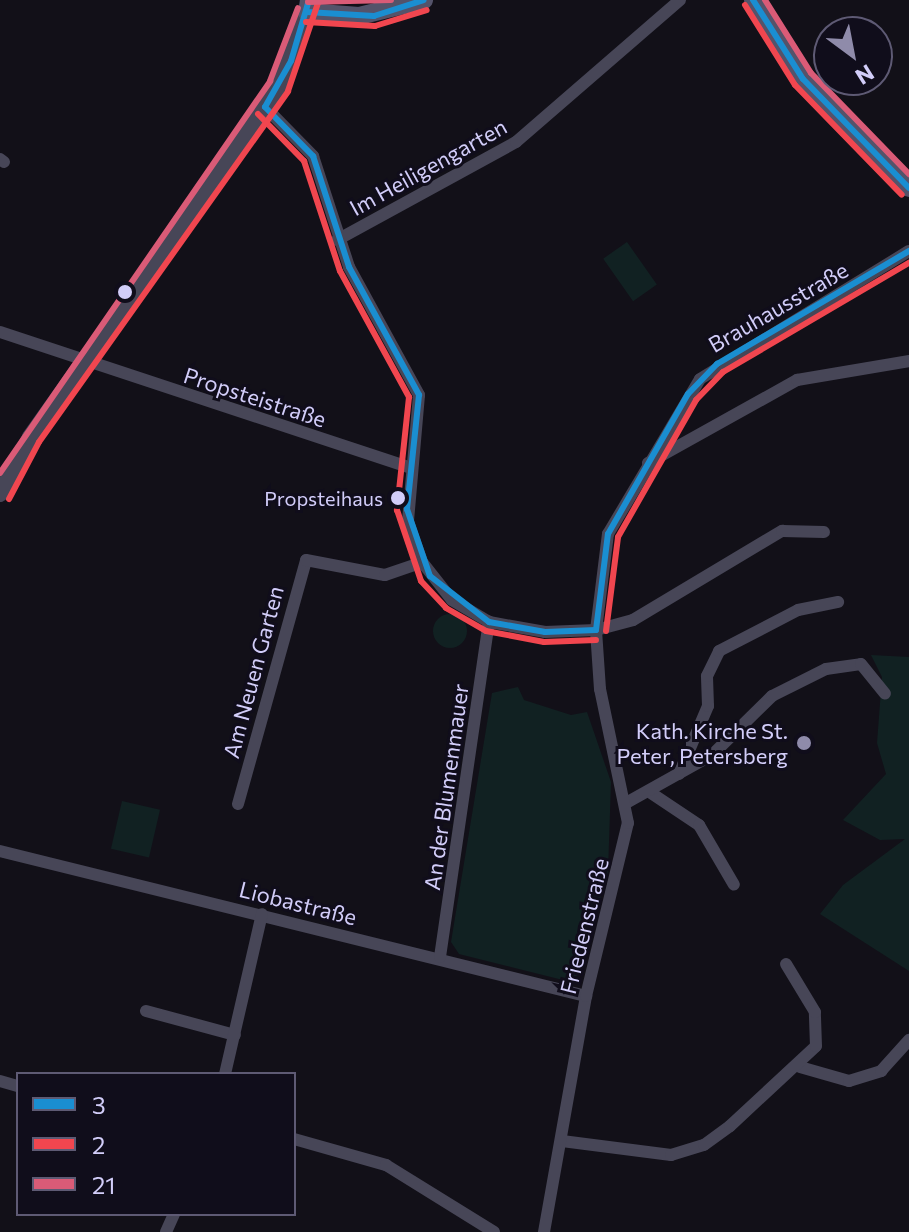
<!DOCTYPE html>
<meta charset="utf-8">
<style>
body{margin:0}
#map{position:relative;width:909px;height:1232px;overflow:hidden;background:#121018;font-family:Commissioner,sans-serif}
div>[style]{position:absolute}
.green>*{inset:0;background:#112122;transform-origin:0 0}
.round{border-radius:50%}
.minor>*{height:12px;margin:-6px;padding:0 6px;transform-origin:6px;border-radius:6px;background:#474657}
.tertiary>*{height:16px;margin:-8px;padding:0 8px;transform-origin:8px;border-radius:8px;background:#474657}
.secondary>*{height:18px;margin:-9px;padding:0 9px;transform-origin:9px;border-radius:9px;background:#54536a}
.bus-1>*{height:6px;margin:-3px;padding:0 3px;transform-origin:3px;border-radius:3px;background:#1a8ed1}
.bus-2>*{height:6px;margin:-3px;padding:0 3px;transform-origin:3px;border-radius:3px;background:#f1464f}
.bus-3>*{height:6px;margin:-3px;padding:0 3px;transform-origin:3px;border-radius:3px;background:#da5b77}
.dots>*{width:22px;height:22px;translate:-50% -50%;box-sizing:border-box;border:4px solid #100d1b;border-radius:50%}
span{translate:-50% -50%;white-space:nowrap;text-align:center;line-height:1.15;-webkit-text-stroke:6px #100d1b;paint-order:stroke}
.bus-label{font-size:20px;color:#d2cdf9}
.right{translate:-100% -50%;text-align:right}
.street-label{font-size:22px;color:#d2cdf9}
.poi-label{font-size:22px;color:#d2cdf9}
.legend{position:absolute;left:16px;top:1072px;width:280px;height:144px;box-sizing:border-box;background:#100d1b;border:2px solid #5e5a74;margin:0;padding:10px 14px;list-style:none;font-size:24px;color:#d2cdf9}
.legend li{display:flex;align-items:center;gap:16px;height:40px}
.legend b{width:40px;border:2px solid #5e5a74}
.north{position:absolute;left:813px;top:16px;width:80px;height:80px;box-sizing:border-box;background:#100d1b;border:2px solid #5e5a74;border-radius:50%;rotate:148deg;font-size:22px;font-weight:700;line-height:32px;text-align:center;color:#d2cdf9}
.north::after{content:'';display:block;margin:auto;width:28px;height:36px;background:#8f8baa;clip-path:polygon(50% 0,100% 100%,50% 72%,0 100%)}
</style>
<div id="map">
<div class="green">
<div style="left:627px;top:242px;width:52px;height:29px;rotate:55deg"></div>
<div class="round" style="left:433px;top:614px;width:34px;height:34px"></div>
<div style="clip-path:polygon(871px 655px,909px 657px,909px 971px,820px 914px,843px 885px,905px 839px,880px 840px,843px 820px,886px 774px,877px 743px,882px 677px)"></div>
<div style="clip-path:polygon(518px 687px,524px 700px,571px 715px,587px 712px,611px 782px,608px 872px,578px 975px,567px 981px,459px 954px,451px 942px,492px 693px)"></div>
<div style="left:122px;top:801px;width:39px;height:49px;rotate:13deg"></div>
</div>
<div class="minor">
<div style="left:265px;top:107px;width:69px;rotate:45.6deg"></div>
<div style="left:313px;top:156px;width:117px;rotate:72deg"></div>
<div style="left:349px;top:267px;width:146px;rotate:61.3deg"></div>
<div style="left:419px;top:395px;width:127px;rotate:95deg"></div>
<div style="left:408px;top:522px;width:42px;rotate:70.7deg"></div>
<div style="left:422px;top:562px;width:48px;rotate:51.7deg"></div>
<div style="left:452px;top:600px;width:43px;rotate:30.7deg"></div>
<div style="left:489px;top:622px;width:57px;rotate:10.1deg"></div>
<div style="left:545px;top:632px;width:51px;rotate:-2.2deg"></div>
<div style="left:596px;top:630px;width:38px;rotate:-15deg"></div>
<div style="left:633px;top:620px;width:174px;rotate:-30.9deg"></div>
<div style="left:782px;top:531px;width:42px;rotate:1.4deg"></div>
<div style="left:0;top:159px;width:5px;rotate:37deg"></div>
<div style="left:337px;top:240px;width:204px;rotate:-28.7deg"></div>
<div style="left:516px;top:142px;width:217px;rotate:-40.9deg"></div>
<div style="left:0;top:332px;width:434px;rotate:18.3deg"></div>
<div style="left:648px;top:463px;width:171px;rotate:-29.1deg"></div>
<div style="left:797px;top:380px;width:114px;rotate:-9.6deg"></div>
<div style="left:679px;top:774px;width:74px;rotate:-66.9deg"></div>
<div style="left:708px;top:706px;width:30px;rotate:-92deg"></div>
<div style="left:707px;top:676px;width:28px;rotate:-64deg"></div>
<div style="left:719px;top:651px;width:89px;rotate:-27.4deg"></div>
<div style="left:798px;top:610px;width:41px;rotate:-11.3deg"></div>
<div style="left:651px;top:793px;width:58px;rotate:33.7deg"></div>
<div style="left:699px;top:825px;width:69px;rotate:59.7deg"></div>
<div style="left:626px;top:803px;width:98px;rotate:-29.2deg"></div>
<div style="left:712px;top:755px;width:84px;rotate:-44.5deg"></div>
<div style="left:772px;top:696px;width:60px;rotate:-26.6deg"></div>
<div style="left:826px;top:669px;width:35px;rotate:-8deg"></div>
<div style="left:861px;top:664px;width:38px;rotate:51deg"></div>
<div style="left:238px;top:804px;width:253px;rotate:-74.4deg"></div>
<div style="left:306px;top:560px;width:80px;rotate:10.8deg"></div>
<div style="left:385px;top:575px;width:39px;rotate:-19deg"></div>
<div style="left:0;top:851px;width:604px;rotate:13.9deg"></div>
<div style="left:440px;top:957px;width:339px;rotate:-81.7deg"></div>
<div style="left:146px;top:1011px;width:92px;rotate:15.1deg"></div>
<div style="left:800px;top:1067px;width:51px;rotate:15.9deg"></div>
<div style="left:849px;top:1081px;width:34px;rotate:-17deg"></div>
<div style="left:881px;top:1071px;width:42px;rotate:-47.9deg"></div>
<div style="left:225px;top:1074px;width:164px;rotate:-77deg"></div>
<div style="left:0;top:1081px;width:19px;rotate:16deg"></div>
<div style="left:294px;top:1139px;width:96px;rotate:15.8deg"></div>
<div style="left:386px;top:1165px;width:127px;rotate:31.8deg"></div>
<div style="left:562px;top:1141px;width:110px;rotate:7.3deg"></div>
<div style="left:671px;top:1155px;width:34px;rotate:-17deg"></div>
<div style="left:704px;top:1145px;width:32px;rotate:-36deg"></div>
<div style="left:730px;top:1126px;width:117px;rotate:-42.9deg"></div>
<div style="left:816px;top:1046px;width:34px;rotate:-92deg"></div>
<div style="left:815px;top:1012px;width:56px;rotate:-121.1deg"></div>
<div style="left:166px;top:1232px;width:20px;rotate:-66deg"></div>
<div style="left:544px;top:1232px;width:240px;rotate:-79.9deg"></div>
<div style="left:586px;top:996px;width:178px;rotate:-76.4deg"></div>
<div style="left:628px;top:823px;width:137px;rotate:-101.8deg"></div>
<div style="left:600px;top:689px;width:59px;rotate:-93.9deg"></div>
<div style="left:596px;top:630px;width:97px;rotate:-82.9deg"></div>
<div style="left:608px;top:534px;width:180px;rotate:-59.3deg"></div>
<div style="left:700px;top:379px;width:245px;rotate:-31.5deg"></div>
</div>
<div class="tertiary">
<div style="left:0;top:494px;width:64px;rotate:-62.2deg"></div>
<div style="left:30px;top:437px;width:430px;rotate:-54.6deg"></div>
<div style="left:279px;top:86px;width:79px;rotate:-69.3deg"></div>
</div>
<div class="secondary">
<div style="left:309px;top:0;width:12px;rotate:99deg"></div>
<div style="left:307px;top:12px;width:52px;rotate:4.4deg"></div>
<div style="left:359px;top:16px;width:67px;rotate:-13.8deg"></div>
<div style="left:753px;top:0;width:93px;rotate:57.7deg"></div>
<div style="left:803px;top:79px;width:152px;rotate:45.8deg"></div>
</div>
<div class="bus-1">
<div style="left:753px;top:0;width:93px;rotate:57.7deg"></div>
<div style="left:803px;top:79px;width:152px;rotate:45.8deg"></div>
<div style="left:307px;top:12px;width:67px;rotate:3.4deg"></div>
<div style="left:374px;top:16px;width:52px;rotate:-17.7deg"></div>
<div style="left:265px;top:107px;width:69px;rotate:45.6deg"></div>
<div style="left:313px;top:156px;width:117px;rotate:72deg"></div>
<div style="left:349px;top:267px;width:146px;rotate:61.3deg"></div>
<div style="left:419px;top:395px;width:115px;rotate:96deg"></div>
<div style="left:407px;top:509px;width:71px;rotate:71.1deg"></div>
<div style="left:430px;top:576px;width:75px;rotate:37.9deg"></div>
<div style="left:489px;top:622px;width:57px;rotate:10.1deg"></div>
<div style="left:545px;top:632px;width:51px;rotate:-2.2deg"></div>
<div style="left:265px;top:107px;width:53px;rotate:-60.5deg"></div>
<div style="left:291px;top:61px;width:64px;rotate:-73.6deg"></div>
<div style="left:596px;top:630px;width:97px;rotate:-82.9deg"></div>
<div style="left:608px;top:534px;width:161px;rotate:-60.3deg"></div>
<div style="left:688px;top:394px;width:42px;rotate:-46deg"></div>
<div style="left:717px;top:364px;width:223px;rotate:-30.5deg"></div>
</div>
<div class="bus-2">
<div style="left:745px;top:5px;width:94px;rotate:58deg"></div>
<div style="left:795px;top:85px;width:153px;rotate:45.8deg"></div>
<div style="left:306px;top:22px;width:69px;rotate:3.3deg"></div>
<div style="left:375px;top:26px;width:54px;rotate:-17.1deg"></div>
<div style="left:258px;top:114px;width:66px;rotate:45.6deg"></div>
<div style="left:304px;top:161px;width:116px;rotate:71.9deg"></div>
<div style="left:340px;top:271px;width:144px;rotate:61.3deg"></div>
<div style="left:409px;top:397px;width:114px;rotate:96.1deg"></div>
<div style="left:397px;top:510px;width:75px;rotate:71.3deg"></div>
<div style="left:421px;top:581px;width:37px;rotate:47deg"></div>
<div style="left:446px;top:608px;width:46px;rotate:29.9deg"></div>
<div style="left:486px;top:631px;width:59px;rotate:10.7deg"></div>
<div style="left:544px;top:642px;width:52px;rotate:-2.2deg"></div>
<div style="left:9px;top:499px;width:64px;rotate:-62.2deg"></div>
<div style="left:39px;top:442px;width:430px;rotate:-54.6deg"></div>
<div style="left:288px;top:91px;width:93px;rotate:-71.2deg"></div>
<div style="left:606px;top:631px;width:95px;rotate:-82.7deg"></div>
<div style="left:618px;top:537px;width:158px;rotate:-60.3deg"></div>
<div style="left:696px;top:400px;width:39px;rotate:-46deg"></div>
<div style="left:723px;top:372px;width:216px;rotate:-30.4deg"></div>
</div>
<div class="bus-3">
<div style="left:765px;top:0;width:86px;rotate:57.8deg"></div>
<div style="left:811px;top:73px;width:141px;rotate:45.9deg"></div>
<div style="left:308px;top:2px;width:83px;rotate:-1.4deg"></div>
<div style="left:0;top:473px;width:476px;rotate:-55.4deg"></div>
<div style="left:270px;top:81px;width:78px;rotate:-69deg"></div>
</div>
<div class="dots">
<div style="left:125px;top:292px;background:#d2cdf9"></div>
<div style="left:398px;top:498px;background:#d2cdf9"></div>
<div style="left:804px;top:743px;background:#8f8baa"></div>
</div>
<div class="bus-label">
<span class="right" style="left:383px;top:498px">Propsteihaus</span>
</div>
<div class="street-label">
<span style="left:428px;top:167px;rotate:-29deg">Im Heiligengarten</span>
<span style="left:778px;top:307px;rotate:-30deg">Brauhausstraße</span>
<span style="left:255px;top:397px;rotate:18deg">Propsteistraße</span>
<span style="left:253px;top:672px;rotate:-75deg">Am Neuen Garten</span>
<span style="left:446px;top:787px;rotate:-82deg">An der Blumenmauer</span>
<span style="left:298px;top:903px;rotate:14deg">Liobastraße</span>
<span style="left:584px;top:926px;rotate:-76deg">Friedenstraße</span>
</div>
<div class="poi-label">
<span class="right" style="left:788px;top:743px">Kath. Kirche St.<br>Peter, Petersberg</span>
</div>
<ul class="legend">
<li><b style="height:10px;background:#1a8ed1"></b>3</li>
<li><b style="height:10px;background:#f1464f"></b>2</li>
<li><b style="height:10px;background:#da5b77"></b>21</li>
</ul>
<div class="north">N</div>
</div>
